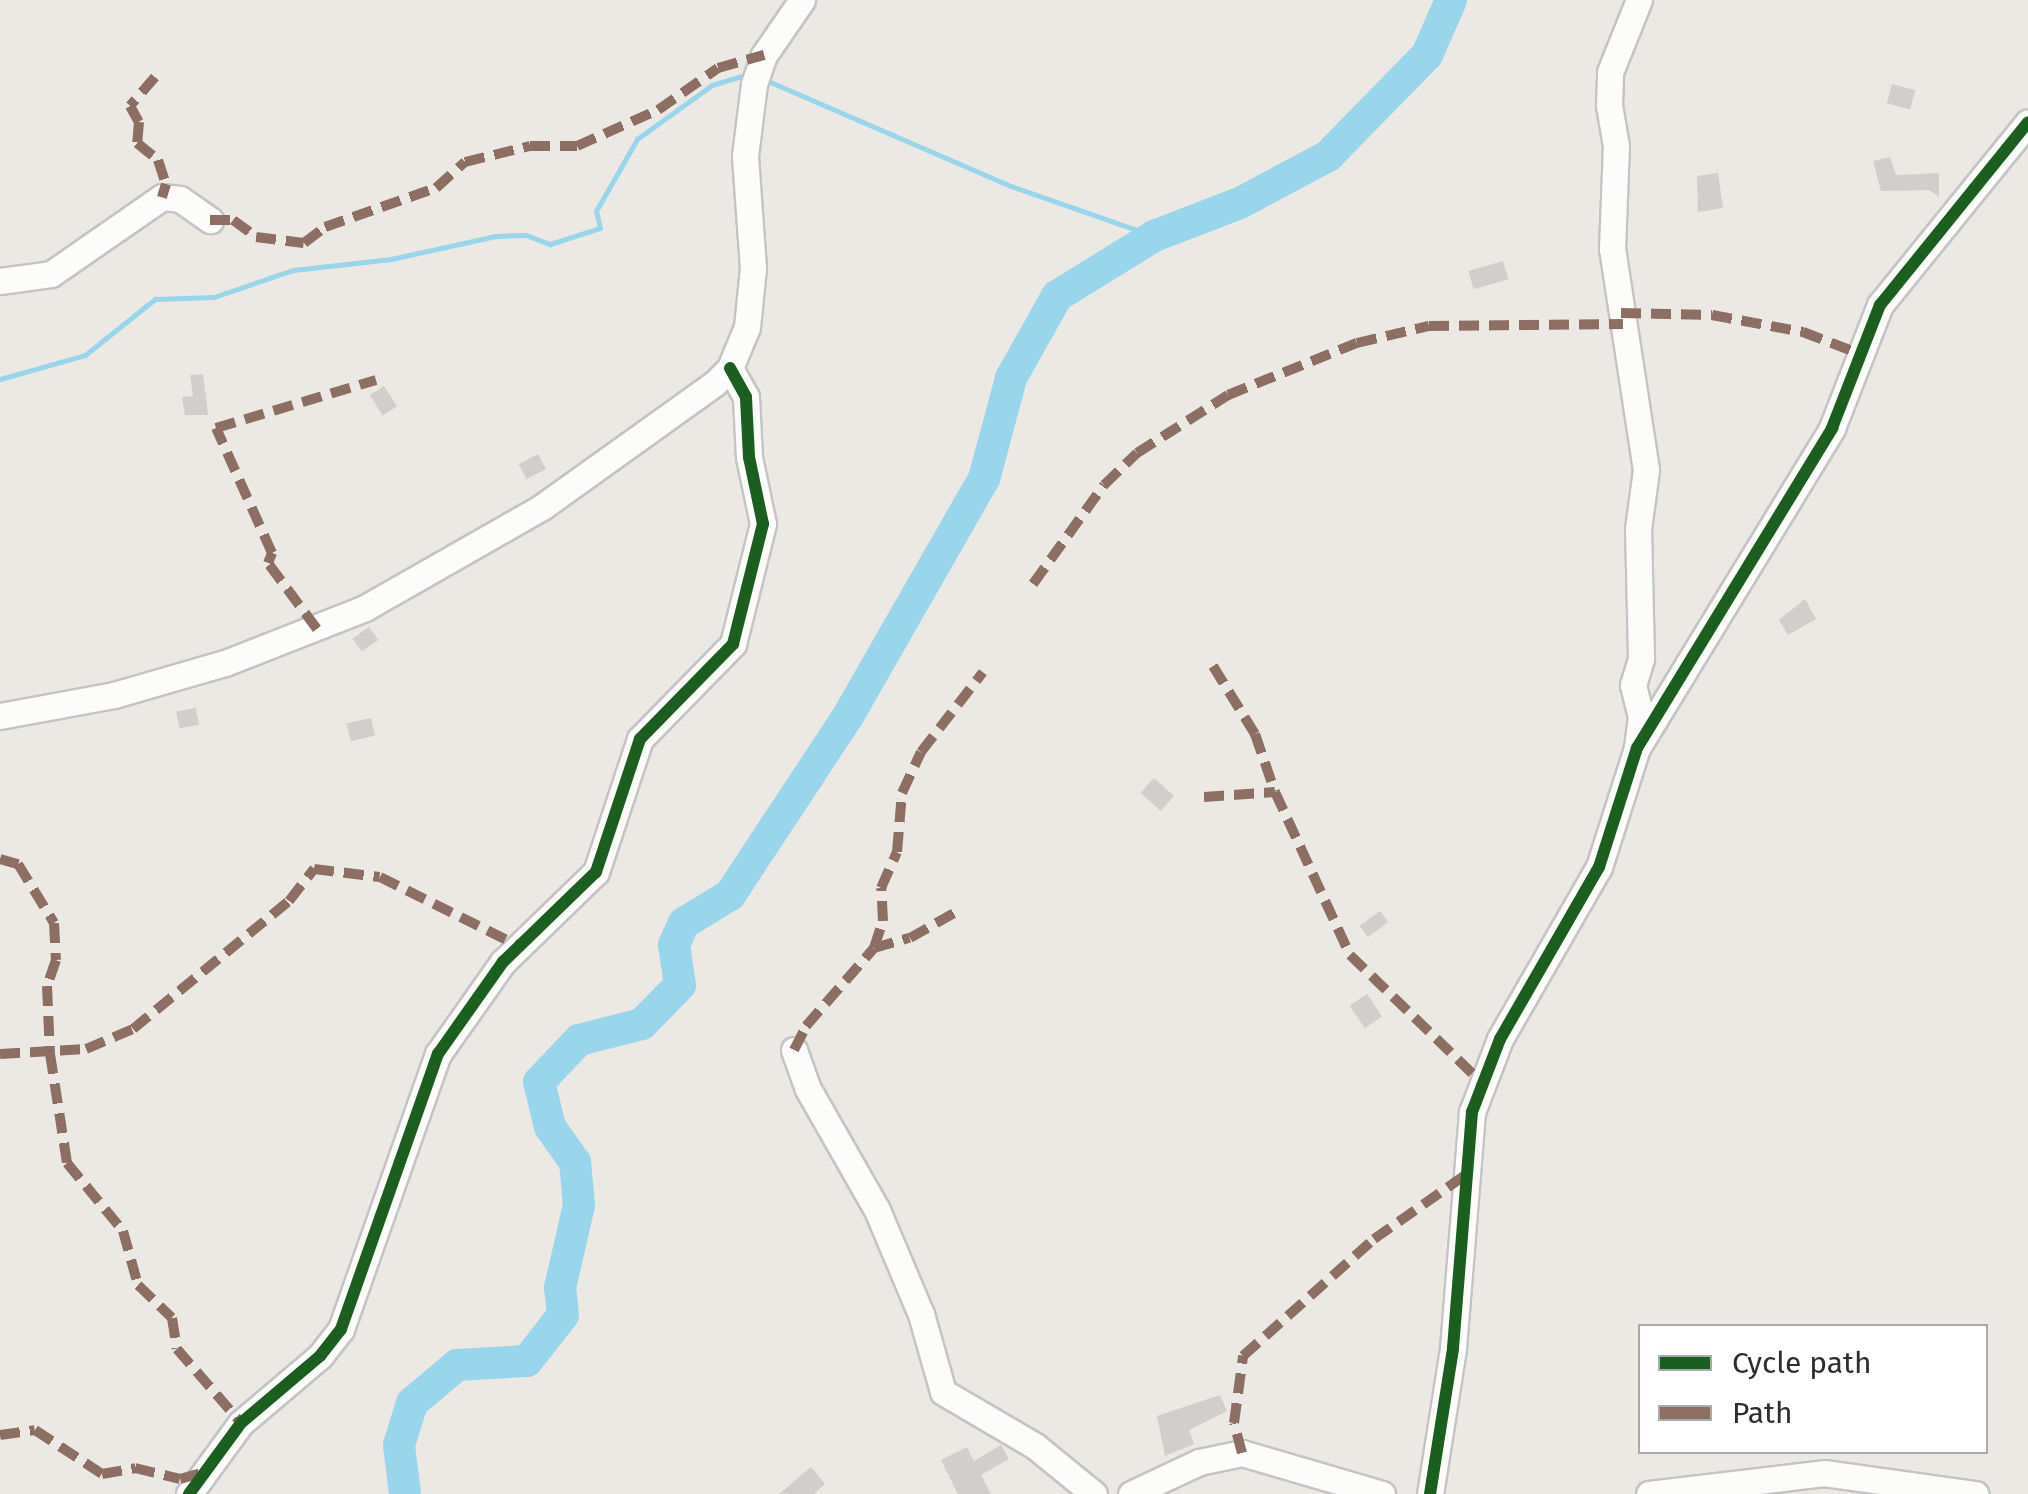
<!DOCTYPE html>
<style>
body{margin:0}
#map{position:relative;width:2028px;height:1494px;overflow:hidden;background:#ece8e4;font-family:"Fira Sans",sans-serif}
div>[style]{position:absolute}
.stream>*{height:5px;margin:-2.5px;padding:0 2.5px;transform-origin:2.5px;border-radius:2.5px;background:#99d6ec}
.river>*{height:32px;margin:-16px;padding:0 16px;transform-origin:16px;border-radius:16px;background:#99d6ec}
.building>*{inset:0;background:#d1cecb;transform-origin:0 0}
.roads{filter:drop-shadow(2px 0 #c5c4c5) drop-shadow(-2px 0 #c5c4c5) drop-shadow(0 2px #c5c4c5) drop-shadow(0 -2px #c5c4c5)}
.minor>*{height:25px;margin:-12.5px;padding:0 12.5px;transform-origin:12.5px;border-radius:12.5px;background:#fcfcfb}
.quiet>*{height:10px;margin-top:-5px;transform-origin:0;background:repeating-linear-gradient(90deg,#8d6e63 0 20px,transparent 0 30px)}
.cycleway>*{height:12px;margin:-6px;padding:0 6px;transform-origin:6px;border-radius:6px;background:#1b5e20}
span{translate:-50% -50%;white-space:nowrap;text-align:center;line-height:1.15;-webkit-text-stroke:9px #fff;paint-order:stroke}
.legend{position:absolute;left:1638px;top:1324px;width:350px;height:130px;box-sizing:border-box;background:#fff;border:2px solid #ababab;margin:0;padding:12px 18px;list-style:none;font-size:30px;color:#2e2e2e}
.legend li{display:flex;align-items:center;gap:20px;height:50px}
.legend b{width:50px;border:2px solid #ababab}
</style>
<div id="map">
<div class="stream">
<div style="left:768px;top:81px;width:265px;rotate:23.4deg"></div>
<div style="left:1011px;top:186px;width:151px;rotate:19.3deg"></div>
<div style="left:0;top:379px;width:88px;rotate:-15.8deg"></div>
<div style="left:85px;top:355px;width:90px;rotate:-38.7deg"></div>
<div style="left:155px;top:299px;width:59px;rotate:-1.9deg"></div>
<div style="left:214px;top:297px;width:83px;rotate:-18.9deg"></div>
<div style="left:293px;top:270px;width:99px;rotate:-6.4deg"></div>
<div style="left:391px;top:259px;width:107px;rotate:-12.4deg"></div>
<div style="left:496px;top:236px;width:30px;rotate:-2deg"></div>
<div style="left:526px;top:235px;width:26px;rotate:21deg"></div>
<div style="left:550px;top:244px;width:52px;rotate:-17.7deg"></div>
<div style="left:600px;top:228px;width:17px;rotate:-103deg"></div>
<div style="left:596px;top:211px;width:83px;rotate:-60.3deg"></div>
<div style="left:637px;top:139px;width:92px;rotate:-35.8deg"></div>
<div style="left:712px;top:85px;width:34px;rotate:-17deg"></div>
</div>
<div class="river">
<div style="left:405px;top:1494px;width:49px;rotate:-97deg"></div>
<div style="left:399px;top:1445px;width:44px;rotate:-72.8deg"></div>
<div style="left:412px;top:1403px;width:59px;rotate:-40.2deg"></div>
<div style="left:457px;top:1365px;width:70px;rotate:-3.3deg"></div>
<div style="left:527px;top:1361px;width:58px;rotate:-52deg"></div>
<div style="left:563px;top:1315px;width:27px;rotate:-96deg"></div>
<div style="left:560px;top:1288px;width:85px;rotate:-77.1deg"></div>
<div style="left:579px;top:1205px;width:43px;rotate:-95.3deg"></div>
<div style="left:575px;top:1162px;width:43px;rotate:-125.5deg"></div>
<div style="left:550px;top:1127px;width:46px;rotate:-103.7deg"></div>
<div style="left:539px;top:1082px;width:58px;rotate:-46.4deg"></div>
<div style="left:579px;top:1040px;width:65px;rotate:-14.3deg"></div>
<div style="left:642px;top:1024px;width:54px;rotate:-45.7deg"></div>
<div style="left:680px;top:985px;width:40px;rotate:-98.5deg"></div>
<div style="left:674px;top:945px;width:24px;rotate:-66deg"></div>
<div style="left:684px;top:923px;width:54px;rotate:-31.3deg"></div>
<div style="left:730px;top:895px;width:214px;rotate:-56.6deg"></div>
<div style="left:848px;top:716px;width:273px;rotate:-60.2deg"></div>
<div style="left:984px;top:479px;width:105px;rotate:-75deg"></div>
<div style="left:1011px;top:378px;width:94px;rotate:-60.7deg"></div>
<div style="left:1057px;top:296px;width:114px;rotate:-31.7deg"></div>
<div style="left:1154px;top:236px;width:92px;rotate:-21deg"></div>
<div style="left:1240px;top:203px;width:100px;rotate:-28.1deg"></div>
<div style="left:1328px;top:156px;width:141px;rotate:-45.6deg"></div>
<div style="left:1427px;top:55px;width:60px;rotate:-66.4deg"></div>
</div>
<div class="building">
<div style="left:1892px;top:84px;width:24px;height:20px;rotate:15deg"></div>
<div style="clip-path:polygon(1890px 157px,1896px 175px,1939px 173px,1939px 197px,1929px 190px,1881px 191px,1873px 161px)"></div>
<div style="clip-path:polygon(1718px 173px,1723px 208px,1698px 212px,1697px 176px)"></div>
<div style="left:1503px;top:261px;width:19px;height:36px;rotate:74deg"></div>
<div style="clip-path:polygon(203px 374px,208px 415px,185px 415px,182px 397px,193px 396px,190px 375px)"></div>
<div style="left:384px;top:386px;width:24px;height:17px;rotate:57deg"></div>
<div style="left:538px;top:454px;width:17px;height:22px;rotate:62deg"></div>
<div style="clip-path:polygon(1805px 599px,1816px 619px,1788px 635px,1779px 620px)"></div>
<div style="left:369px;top:627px;width:16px;height:20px;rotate:55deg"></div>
<div style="left:196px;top:708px;width:17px;height:20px;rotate:80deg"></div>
<div style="left:371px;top:718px;width:18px;height:25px;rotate:77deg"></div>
<div style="left:1154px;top:778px;width:27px;height:20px;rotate:42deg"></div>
<div style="left:1380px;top:911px;width:14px;height:25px;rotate:54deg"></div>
<div style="left:1367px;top:994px;width:27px;height:21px;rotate:56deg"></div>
<div style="clip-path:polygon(1220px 1395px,1227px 1411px,1189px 1430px,1194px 1444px,1165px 1456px,1157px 1416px)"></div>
<div style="clip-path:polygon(1001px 1445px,1009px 1459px,981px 1475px,991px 1494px,958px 1494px,941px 1460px,967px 1447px,974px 1461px)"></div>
<div style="clip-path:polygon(811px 1467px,825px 1484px,814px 1494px,779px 1494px)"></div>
</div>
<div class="roads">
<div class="minor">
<div style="left:0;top:281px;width:51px;rotate:-7.8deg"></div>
<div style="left:51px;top:274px;width:135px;rotate:-34.7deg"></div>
<div style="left:162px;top:197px;width:18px;rotate:6deg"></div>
<div style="left:180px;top:199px;width:37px;rotate:35deg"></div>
<div style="left:0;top:716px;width:116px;rotate:-10.4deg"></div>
<div style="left:114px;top:695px;width:116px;rotate:-16.1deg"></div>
<div style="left:225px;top:663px;width:150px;rotate:-21.4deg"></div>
<div style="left:365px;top:608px;width:204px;rotate:-29.7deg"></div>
<div style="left:542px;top:507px;width:211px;rotate:-35.6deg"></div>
<div style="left:714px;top:384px;width:23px;rotate:-45deg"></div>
<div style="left:730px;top:368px;width:44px;rotate:-67.5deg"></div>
<div style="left:747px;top:327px;width:59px;rotate:-84.2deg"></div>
<div style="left:753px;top:268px;width:112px;rotate:-94.1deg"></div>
<div style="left:745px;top:156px;width:73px;rotate:-82.9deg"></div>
<div style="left:754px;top:84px;width:31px;rotate:-71deg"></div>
<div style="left:764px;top:55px;width:67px;rotate:-55.4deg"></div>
<div style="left:1637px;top:748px;width:31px;rotate:-83deg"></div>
<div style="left:1641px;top:717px;width:33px;rotate:-104deg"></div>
<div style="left:1633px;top:685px;width:28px;rotate:-73deg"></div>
<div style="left:1641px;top:658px;width:129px;rotate:-91.3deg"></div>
<div style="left:1638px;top:529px;width:60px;rotate:-82.3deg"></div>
<div style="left:1646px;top:470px;width:224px;rotate:-98.7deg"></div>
<div style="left:1612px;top:249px;width:103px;rotate:-87.8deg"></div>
<div style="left:1616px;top:146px;width:42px;rotate:-99.7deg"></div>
<div style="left:1609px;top:105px;width:33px;rotate:-88deg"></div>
<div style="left:1610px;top:72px;width:78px;rotate:-68.1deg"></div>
<div style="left:794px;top:1050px;width:41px;rotate:70.3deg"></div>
<div style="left:808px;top:1089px;width:139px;rotate:60.3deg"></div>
<div style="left:877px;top:1210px;width:113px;rotate:67.1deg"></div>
<div style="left:921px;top:1314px;width:81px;rotate:74.2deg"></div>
<div style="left:943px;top:1392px;width:107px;rotate:30.4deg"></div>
<div style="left:1035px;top:1446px;width:76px;rotate:39.1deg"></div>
<div style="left:189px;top:1494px;width:88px;rotate:-53.8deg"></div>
<div style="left:241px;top:1423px;width:104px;rotate:-40.3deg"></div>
<div style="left:320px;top:1356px;width:34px;rotate:-52deg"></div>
<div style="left:341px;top:1329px;width:292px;rotate:-70.6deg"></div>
<div style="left:438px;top:1054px;width:113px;rotate:-54.8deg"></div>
<div style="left:503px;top:962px;width:129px;rotate:-44.1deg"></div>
<div style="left:596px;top:872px;width:140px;rotate:-71.7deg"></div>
<div style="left:640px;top:739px;width:133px;rotate:-45.6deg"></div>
<div style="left:733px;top:644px;width:124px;rotate:-76deg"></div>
<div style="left:763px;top:524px;width:68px;rotate:-101.8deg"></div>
<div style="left:749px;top:457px;width:60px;rotate:-92.9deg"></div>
<div style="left:746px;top:397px;width:33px;rotate:-119deg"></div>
<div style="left:1131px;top:1494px;width:75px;rotate:-25.2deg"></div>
<div style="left:1199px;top:1462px;width:44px;rotate:-11.8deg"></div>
<div style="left:1242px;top:1453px;width:146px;rotate:16.3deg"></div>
<div style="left:1430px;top:1494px;width:148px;rotate:-81deg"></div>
<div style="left:1453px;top:1348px;width:237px;rotate:-85.4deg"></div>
<div style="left:1472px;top:1112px;width:78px;rotate:-69deg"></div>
<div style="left:1500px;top:1039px;width:198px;rotate:-60.1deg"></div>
<div style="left:1599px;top:867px;width:125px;rotate:-72.3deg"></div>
<div style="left:1637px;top:748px;width:375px;rotate:-58.6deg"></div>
<div style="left:1832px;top:428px;width:132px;rotate:-68.7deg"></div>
<div style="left:1880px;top:305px;width:235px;rotate:-51deg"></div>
<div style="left:1649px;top:1494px;width:176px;rotate:-6.8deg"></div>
<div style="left:1824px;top:1473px;width:153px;rotate:7.9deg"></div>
</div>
</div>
<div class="quiet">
<div style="left:155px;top:77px;width:38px;rotate:131deg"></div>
<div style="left:130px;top:106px;width:18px;rotate:61deg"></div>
<div style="left:139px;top:122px;width:21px;rotate:95deg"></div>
<div style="left:137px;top:143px;width:27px;rotate:39deg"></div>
<div style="left:158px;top:160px;width:25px;rotate:72deg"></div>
<div style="left:166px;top:184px;width:14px;rotate:107deg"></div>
<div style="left:210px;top:220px;width:23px"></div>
<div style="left:233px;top:220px;width:29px;rotate:36deg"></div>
<div style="left:256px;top:237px;width:48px;rotate:7.1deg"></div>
<div style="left:304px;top:243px;width:26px;rotate:-37deg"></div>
<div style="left:325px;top:227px;width:118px;rotate:-19.4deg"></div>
<div style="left:436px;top:188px;width:39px;rotate:-42deg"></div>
<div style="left:465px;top:162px;width:67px;rotate:-13.8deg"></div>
<div style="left:530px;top:146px;width:47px"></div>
<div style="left:577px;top:146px;width:89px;rotate:-24deg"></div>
<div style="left:658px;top:110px;width:73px;rotate:-35deg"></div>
<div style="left:718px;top:68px;width:48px;rotate:-15.8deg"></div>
<div style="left:1621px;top:313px;width:91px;rotate:1.3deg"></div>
<div style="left:1712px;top:315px;width:93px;rotate:10.6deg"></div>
<div style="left:1803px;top:332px;width:61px;rotate:21.1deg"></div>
<div style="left:1033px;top:584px;width:122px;rotate:-54.4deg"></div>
<div style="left:1104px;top:485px;width:46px;rotate:-44.1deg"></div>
<div style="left:1137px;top:453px;width:108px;rotate:-32.5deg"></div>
<div style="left:1228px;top:395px;width:139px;rotate:-22deg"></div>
<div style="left:1357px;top:343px;width:74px;rotate:-13.3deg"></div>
<div style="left:1429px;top:326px;width:194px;rotate:-0.6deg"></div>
<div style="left:317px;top:629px;width:82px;rotate:-126.6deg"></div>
<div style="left:268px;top:563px;width:11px;rotate:-68deg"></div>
<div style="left:272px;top:553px;width:137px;rotate:-114.1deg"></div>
<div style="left:216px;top:428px;width:167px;rotate:-16.7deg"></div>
<div style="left:1213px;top:666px;width:80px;rotate:58.3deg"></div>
<div style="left:1255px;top:734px;width:61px;rotate:71deg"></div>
<div style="left:1204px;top:797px;width:71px;rotate:-4deg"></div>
<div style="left:1275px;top:792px;width:179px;rotate:65.3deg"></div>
<div style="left:1350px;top:955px;width:182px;rotate:44.1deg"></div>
<div style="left:0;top:859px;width:19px;rotate:16deg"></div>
<div style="left:18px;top:864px;width:69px;rotate:58.6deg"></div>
<div style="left:54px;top:923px;width:37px;rotate:87deg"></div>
<div style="left:56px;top:960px;width:28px;rotate:109deg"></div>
<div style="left:47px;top:986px;width:68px;rotate:87.5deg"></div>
<div style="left:50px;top:1054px;width:110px;rotate:81.1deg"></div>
<div style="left:67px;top:1163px;width:88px;rotate:50.5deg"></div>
<div style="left:123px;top:1231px;width:56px;rotate:74.5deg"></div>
<div style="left:138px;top:1285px;width:47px;rotate:44.1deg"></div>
<div style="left:172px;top:1318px;width:31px;rotate:81deg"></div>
<div style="left:177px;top:1349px;width:98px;rotate:49.1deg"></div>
<div style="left:874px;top:948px;width:37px;rotate:-16deg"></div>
<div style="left:910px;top:938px;width:59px;rotate:-29.6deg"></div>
<div style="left:794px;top:1050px;width:27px;rotate:-63deg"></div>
<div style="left:806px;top:1026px;width:103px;rotate:-48.9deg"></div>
<div style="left:874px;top:948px;width:28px;rotate:-72deg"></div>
<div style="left:883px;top:921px;width:33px;rotate:-93deg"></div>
<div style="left:881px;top:888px;width:39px;rotate:-66deg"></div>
<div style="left:897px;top:852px;width:59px;rotate:-85.2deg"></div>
<div style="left:902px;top:793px;width:45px;rotate:-65.1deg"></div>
<div style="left:921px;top:752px;width:101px;rotate:-52.2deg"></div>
<div style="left:0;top:1054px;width:86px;rotate:-3.3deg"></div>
<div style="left:86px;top:1049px;width:51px;rotate:-23.1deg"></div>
<div style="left:133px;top:1029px;width:202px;rotate:-39.4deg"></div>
<div style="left:289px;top:901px;width:41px;rotate:-52deg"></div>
<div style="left:314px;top:869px;width:66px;rotate:6.9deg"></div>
<div style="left:380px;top:877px;width:155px;rotate:26.4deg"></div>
<div style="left:0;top:1435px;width:35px;rotate:-8deg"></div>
<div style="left:35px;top:1430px;width:80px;rotate:33.3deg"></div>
<div style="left:102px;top:1474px;width:34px;rotate:-10deg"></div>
<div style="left:135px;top:1468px;width:46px;rotate:13.7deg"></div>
<div style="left:180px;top:1479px;width:22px;rotate:-16deg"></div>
<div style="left:1242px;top:1453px;width:31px;rotate:-105deg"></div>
<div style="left:1234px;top:1423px;width:68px;rotate:-82.3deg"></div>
<div style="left:1243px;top:1356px;width:176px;rotate:-41.8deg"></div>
<div style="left:1374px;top:1239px;width:113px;rotate:-35deg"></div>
</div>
<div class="cycleway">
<div style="left:189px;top:1494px;width:88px;rotate:-53.8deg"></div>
<div style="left:241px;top:1423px;width:104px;rotate:-40.3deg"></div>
<div style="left:320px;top:1356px;width:34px;rotate:-52deg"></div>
<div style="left:341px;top:1329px;width:292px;rotate:-70.6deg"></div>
<div style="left:438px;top:1054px;width:113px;rotate:-54.8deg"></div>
<div style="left:503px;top:962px;width:129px;rotate:-44.1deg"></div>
<div style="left:596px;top:872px;width:140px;rotate:-71.7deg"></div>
<div style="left:640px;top:739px;width:133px;rotate:-45.6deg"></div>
<div style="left:733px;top:644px;width:124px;rotate:-76deg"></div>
<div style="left:763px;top:524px;width:68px;rotate:-101.8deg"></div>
<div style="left:749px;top:457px;width:60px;rotate:-92.9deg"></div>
<div style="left:746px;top:397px;width:33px;rotate:-119deg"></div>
<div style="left:1430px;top:1494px;width:148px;rotate:-81deg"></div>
<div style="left:1453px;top:1348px;width:237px;rotate:-85.4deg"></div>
<div style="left:1472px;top:1112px;width:78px;rotate:-69deg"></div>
<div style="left:1500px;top:1039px;width:198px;rotate:-60.1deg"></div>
<div style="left:1599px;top:867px;width:125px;rotate:-72.3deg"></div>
<div style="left:1637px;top:748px;width:375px;rotate:-58.6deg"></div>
<div style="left:1832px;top:428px;width:132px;rotate:-68.7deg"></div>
<div style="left:1880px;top:305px;width:235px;rotate:-51deg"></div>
</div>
<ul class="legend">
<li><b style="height:12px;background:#1b5e20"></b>Cycle path</li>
<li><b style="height:12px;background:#8d6e63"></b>Path</li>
</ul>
</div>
